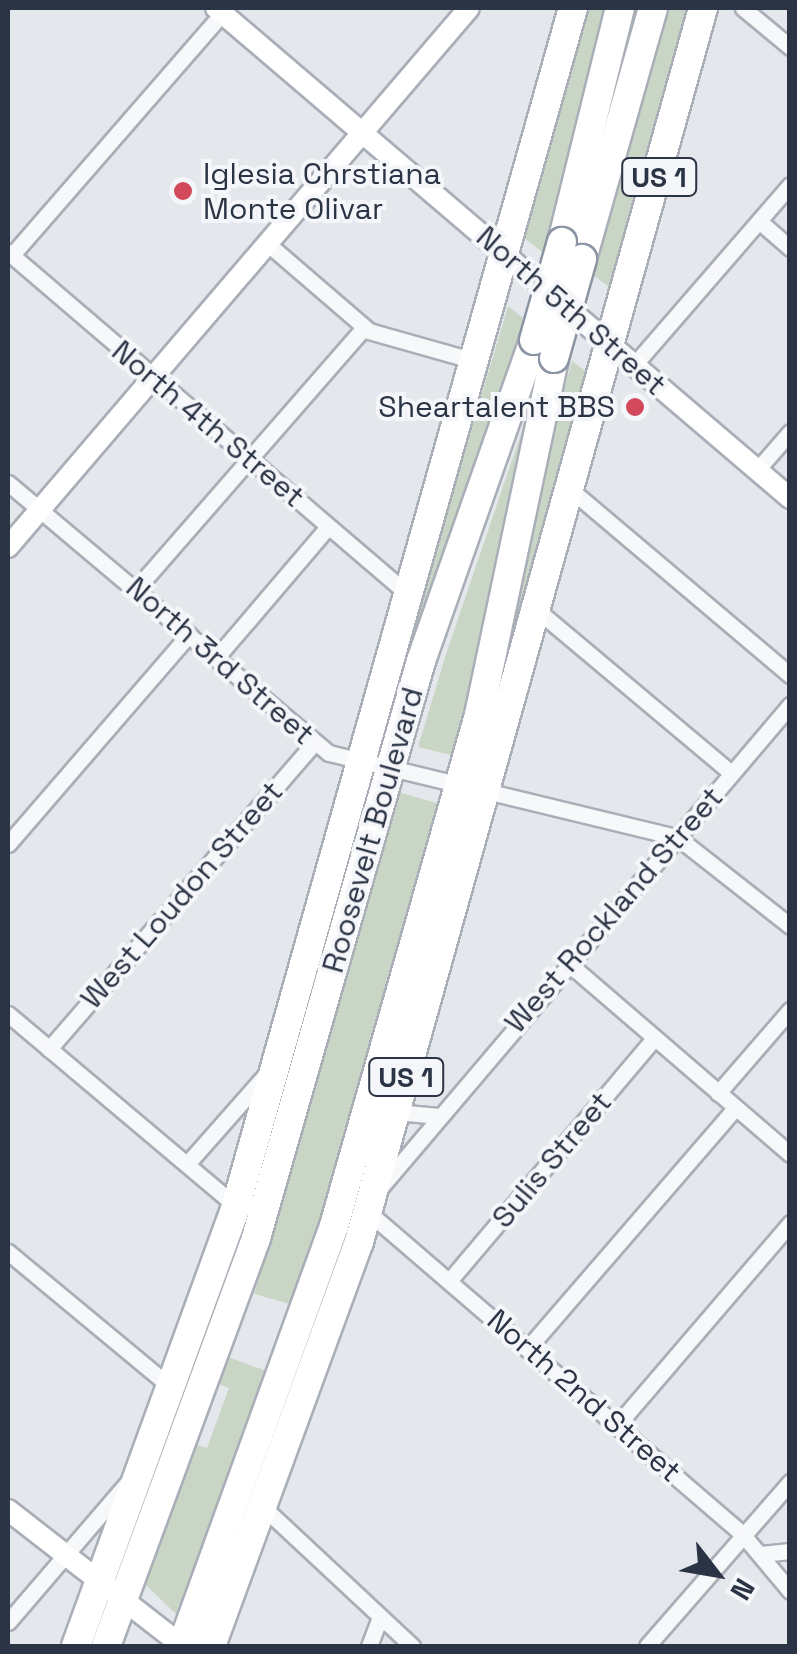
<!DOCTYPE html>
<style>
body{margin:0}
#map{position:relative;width:797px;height:1654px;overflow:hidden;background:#e4e7ec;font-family:"Space Grotesk",sans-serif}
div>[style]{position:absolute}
.green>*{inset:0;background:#c9d6c5;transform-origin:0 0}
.roads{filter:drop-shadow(2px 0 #a9aeb7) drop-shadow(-2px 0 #a9aeb7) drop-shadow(0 2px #a9aeb7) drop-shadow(0 -2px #a9aeb7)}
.street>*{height:15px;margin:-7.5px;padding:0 7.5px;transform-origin:7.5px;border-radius:7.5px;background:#f7f8fa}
.secondary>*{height:20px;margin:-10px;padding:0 10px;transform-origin:10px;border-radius:10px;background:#fff}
.highway>*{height:28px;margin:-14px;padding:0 14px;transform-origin:14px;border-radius:14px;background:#fff}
.bridges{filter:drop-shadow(2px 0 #8b94a3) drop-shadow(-2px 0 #8b94a3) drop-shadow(0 2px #8b94a3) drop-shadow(0 -2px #8b94a3)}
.highway-bridge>*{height:28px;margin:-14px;padding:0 14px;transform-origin:14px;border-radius:14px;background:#fff}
.dots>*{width:28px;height:28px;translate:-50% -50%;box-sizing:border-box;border:5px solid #f4f6f9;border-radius:50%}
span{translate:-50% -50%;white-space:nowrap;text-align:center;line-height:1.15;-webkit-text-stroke:8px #f4f6f9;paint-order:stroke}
.shield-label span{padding:2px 8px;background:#f4f6f9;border:2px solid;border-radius:8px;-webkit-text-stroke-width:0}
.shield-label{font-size:28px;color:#2b3445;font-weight:700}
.poi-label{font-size:30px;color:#2b3445}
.left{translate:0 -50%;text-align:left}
.right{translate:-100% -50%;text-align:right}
.street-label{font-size:30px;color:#2b3445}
.frame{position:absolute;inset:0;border:10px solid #2b3445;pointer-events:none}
.north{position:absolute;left:667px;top:1524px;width:100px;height:100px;-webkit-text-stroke:8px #f4f6f9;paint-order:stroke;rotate:121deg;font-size:28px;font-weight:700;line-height:40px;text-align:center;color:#2b3445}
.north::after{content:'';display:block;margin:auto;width:35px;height:45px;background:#2b3445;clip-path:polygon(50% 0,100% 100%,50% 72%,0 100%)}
</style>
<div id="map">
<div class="green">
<div style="clip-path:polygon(584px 8px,609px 8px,546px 255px,522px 236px)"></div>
<div style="clip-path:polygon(667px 8px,692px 8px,617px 293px,593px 275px)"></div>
<div style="clip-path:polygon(508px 306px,523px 318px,495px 434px,390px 737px,381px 735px)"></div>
<div style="clip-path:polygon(572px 361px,589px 374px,495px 704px,549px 441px)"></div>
<div style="clip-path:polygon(534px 396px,455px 756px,418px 747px,446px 654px)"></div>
<div style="left:398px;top:792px;width:47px;height:522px;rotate:16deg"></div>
<div style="clip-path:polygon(228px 1357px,269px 1372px,179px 1617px,146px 1585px,194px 1444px,207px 1448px,229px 1388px,216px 1383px)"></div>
</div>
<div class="roads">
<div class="street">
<div style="left:743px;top:8px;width:61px;rotate:39.7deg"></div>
<div style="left:759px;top:221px;width:41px;rotate:41.1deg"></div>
<div style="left:268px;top:244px;width:133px;rotate:40.7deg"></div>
<div style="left:369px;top:331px;width:110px;rotate:15.8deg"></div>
<div style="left:8px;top:252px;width:528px;rotate:40.54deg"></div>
<div style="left:12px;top:255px;width:327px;rotate:-49deg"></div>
<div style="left:634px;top:365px;width:238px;rotate:-49.1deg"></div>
<div style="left:757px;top:470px;width:50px;rotate:-49deg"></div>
<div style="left:8px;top:483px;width:419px;rotate:40.1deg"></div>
<div style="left:329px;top:753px;width:358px;rotate:13.6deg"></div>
<div style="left:677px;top:837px;width:144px;rotate:38.2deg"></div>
<div style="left:571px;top:490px;width:287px;rotate:40.2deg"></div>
<div style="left:136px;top:589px;width:347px;rotate:-48.9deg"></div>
<div style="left:537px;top:610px;width:253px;rotate:40deg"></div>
<div style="left:216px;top:658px;width:172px;rotate:-49.5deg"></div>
<div style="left:8px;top:844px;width:277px;rotate:-49.2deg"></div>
<div style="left:568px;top:963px;width:293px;rotate:40.7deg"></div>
<div style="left:8px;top:1014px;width:298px;rotate:40.1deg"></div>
<div style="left:49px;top:1049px;width:406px;rotate:-49.1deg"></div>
<div style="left:718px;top:1093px;width:110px;rotate:-49.1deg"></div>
<div style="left:396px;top:1112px;width:43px;rotate:5.3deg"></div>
<div style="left:187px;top:1164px;width:124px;rotate:-48.6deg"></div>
<div style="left:380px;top:1188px;width:634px;rotate:-49.67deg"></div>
<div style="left:368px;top:1212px;width:495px;rotate:40.7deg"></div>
<div style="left:743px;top:1535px;width:73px;rotate:50deg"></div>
<div style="left:8px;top:1252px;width:213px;rotate:39.7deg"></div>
<div style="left:449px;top:1281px;width:318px;rotate:-49.8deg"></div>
<div style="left:528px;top:1348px;width:317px;rotate:-49.2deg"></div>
<div style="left:618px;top:1424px;width:265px;rotate:-49.4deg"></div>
<div style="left:263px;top:1507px;width:204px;rotate:43deg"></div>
<div style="left:761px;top:1554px;width:29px;rotate:-6deg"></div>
<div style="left:8px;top:1622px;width:186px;rotate:-49.4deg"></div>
<div style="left:369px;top:1646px;width:31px;rotate:-69deg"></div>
<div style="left:647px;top:1646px;width:218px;rotate:-48.9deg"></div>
</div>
<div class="secondary">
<div style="left:216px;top:8px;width:755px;rotate:40.49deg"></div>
<div style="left:8px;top:547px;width:709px;rotate:-49.46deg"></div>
<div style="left:8px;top:1510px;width:222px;rotate:37.9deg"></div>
</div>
<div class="highway">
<div style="left:562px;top:242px;width:241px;rotate:-76.1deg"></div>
<div style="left:582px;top:259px;width:261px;rotate:-74.2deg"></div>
<div style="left:76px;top:1646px;width:468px;rotate:-70deg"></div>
<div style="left:236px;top:1206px;width:1244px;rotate:-74.29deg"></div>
<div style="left:106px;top:1646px;width:435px;rotate:-69.8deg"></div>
<div style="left:256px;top:1238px;width:600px;rotate:-74.04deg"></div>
<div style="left:421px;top:661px;width:340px;rotate:-70.6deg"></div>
<div style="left:182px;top:1646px;width:447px;rotate:-70.1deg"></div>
<div style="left:334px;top:1226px;width:531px;rotate:-74.16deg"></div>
<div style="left:479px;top:715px;width:365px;rotate:-78.1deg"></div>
<div style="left:211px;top:1646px;width:430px;rotate:-69.9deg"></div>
<div style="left:359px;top:1242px;width:1281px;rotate:-74.42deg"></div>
</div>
</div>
<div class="bridges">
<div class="highway-bridge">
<div style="left:534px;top:340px;width:102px;rotate:-74.1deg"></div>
<div style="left:554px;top:358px;width:103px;rotate:-74.2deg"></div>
</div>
</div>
<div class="dots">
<div style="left:183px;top:191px;background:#d1495b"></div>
<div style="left:635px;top:407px;background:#d1495b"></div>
</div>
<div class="shield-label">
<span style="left:659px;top:177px">US 1</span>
<span style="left:406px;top:1077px">US 1</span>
</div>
<div class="poi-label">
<span class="left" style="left:203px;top:191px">Iglesia Chrstiana<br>Monte Olivar</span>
<span class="right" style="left:615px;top:407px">Sheartalent BBS</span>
</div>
<div class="street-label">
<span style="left:571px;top:311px;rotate:41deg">North 5th Street</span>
<span style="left:208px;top:424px;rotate:40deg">North 4th Street</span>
<span style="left:220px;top:661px;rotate:41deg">North 3rd Street</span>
<span style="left:373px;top:830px;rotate:-74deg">Roosevelt Boulevard</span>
<span style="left:182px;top:895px;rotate:-49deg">West Loudon Street</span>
<span style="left:614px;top:910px;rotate:-49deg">West Rockland Street</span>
<span style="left:552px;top:1160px;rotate:-50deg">Sulis Street</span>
<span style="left:584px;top:1396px;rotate:41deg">North 2nd Street</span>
</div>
<div class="frame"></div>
<div class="north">N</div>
</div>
